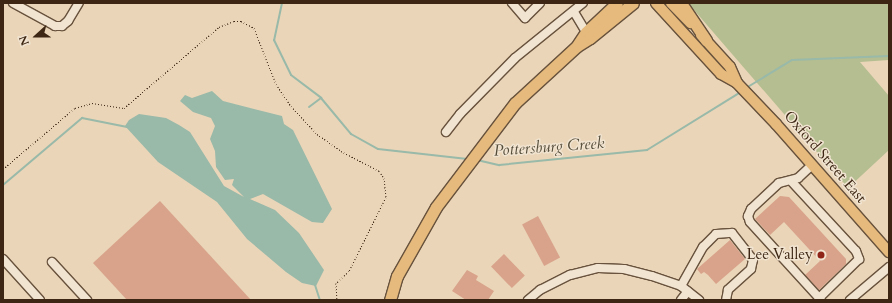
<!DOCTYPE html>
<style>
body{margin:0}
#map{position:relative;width:892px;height:303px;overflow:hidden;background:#ead5b8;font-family:Cardo,serif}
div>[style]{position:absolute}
.green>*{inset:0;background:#b5be90}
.water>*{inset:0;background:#99b9a9}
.stream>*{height:2px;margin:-1px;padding:0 1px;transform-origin:1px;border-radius:1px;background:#99b9a9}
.building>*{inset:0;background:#d8a38a;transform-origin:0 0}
.path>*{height:1px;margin-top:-0.5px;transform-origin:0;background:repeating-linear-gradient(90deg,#3d2714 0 1px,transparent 0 3px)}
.roads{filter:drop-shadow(1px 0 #68523d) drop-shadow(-1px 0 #68523d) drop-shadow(0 1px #68523d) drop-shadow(0 -1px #68523d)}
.minor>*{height:8px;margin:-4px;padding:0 4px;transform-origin:4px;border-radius:4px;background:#f1e4d1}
.major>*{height:10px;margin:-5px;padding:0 5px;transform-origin:5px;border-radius:5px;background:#e5ba7c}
.highway>*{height:11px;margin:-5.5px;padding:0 5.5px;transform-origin:5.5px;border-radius:5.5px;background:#e5ba7c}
.dots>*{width:11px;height:11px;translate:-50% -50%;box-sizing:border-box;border:2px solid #f1e4d1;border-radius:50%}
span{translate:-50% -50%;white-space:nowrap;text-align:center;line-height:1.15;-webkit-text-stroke:3px #f1e4d1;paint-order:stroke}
.street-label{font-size:15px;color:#3d2714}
.poi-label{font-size:15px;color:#3d2714}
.right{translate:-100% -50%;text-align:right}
.water-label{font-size:16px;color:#544c39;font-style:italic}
.frame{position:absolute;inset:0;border:4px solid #3d2714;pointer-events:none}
.north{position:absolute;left:16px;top:16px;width:40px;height:40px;-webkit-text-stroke:3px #f1e4d1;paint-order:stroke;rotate:249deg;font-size:11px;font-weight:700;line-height:16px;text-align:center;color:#3d2714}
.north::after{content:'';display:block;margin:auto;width:14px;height:18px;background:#3d2714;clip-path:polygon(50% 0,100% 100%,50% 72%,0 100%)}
</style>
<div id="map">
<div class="green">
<div style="clip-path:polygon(688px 3px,889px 3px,889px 60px,860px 62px,889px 96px,889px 150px,848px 188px)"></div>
</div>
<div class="water">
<div style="clip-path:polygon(212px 91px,223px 101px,282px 116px,284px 124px,293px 130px,332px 209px,323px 223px,312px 222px,263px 194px,250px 199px,275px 210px,299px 233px,324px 270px,316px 286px,302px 283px,286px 272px,247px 239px,217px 202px,158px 162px,125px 126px,129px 120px,139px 114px,166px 118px,179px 125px,190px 132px,224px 186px,244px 197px,232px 185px,234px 179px,225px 180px,216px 167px,215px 151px,210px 139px,215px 126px,211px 118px,193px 112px,180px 101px,185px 95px,192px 98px)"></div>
</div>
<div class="stream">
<div style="left:282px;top:3px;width:38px;rotate:102deg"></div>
<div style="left:274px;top:40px;width:39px;rotate:64deg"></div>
<div style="left:291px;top:75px;width:38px;rotate:37deg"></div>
<div style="left:321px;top:98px;width:47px;rotate:50.2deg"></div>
<div style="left:351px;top:134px;width:31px;rotate:29deg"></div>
<div style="left:378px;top:149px;width:90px;rotate:6.4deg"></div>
<div style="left:746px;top:88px;width:54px;rotate:-31.3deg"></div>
<div style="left:792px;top:60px;width:97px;rotate:-2.4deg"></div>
<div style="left:309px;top:107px;width:15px;rotate:-37deg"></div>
<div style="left:477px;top:160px;width:23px;rotate:13deg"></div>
<div style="left:499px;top:165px;width:149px;rotate:-5.8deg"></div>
<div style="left:647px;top:150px;width:110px;rotate:-31.7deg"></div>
<div style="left:3px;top:185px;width:104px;rotate:-40.3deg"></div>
<div style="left:82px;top:118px;width:46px;rotate:11.3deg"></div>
<div style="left:315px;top:285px;width:16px;rotate:72deg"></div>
</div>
<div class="building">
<div style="clip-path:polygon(780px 196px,789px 197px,846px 259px,846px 264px,819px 290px,805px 275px,820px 261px,784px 222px,770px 235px,755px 219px)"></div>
<div style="clip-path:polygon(160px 201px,251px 300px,127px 300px,93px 263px)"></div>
<div style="left:538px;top:216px;width:47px;height:18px;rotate:62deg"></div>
<div style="clip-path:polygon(730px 240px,745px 259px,716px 284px,708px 275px,704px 272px,701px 274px,697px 269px)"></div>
<div style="left:504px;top:254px;width:30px;height:18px;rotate:46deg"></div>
<div style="clip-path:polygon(467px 270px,478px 276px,476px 280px,494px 291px,488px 300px,466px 300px,452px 291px)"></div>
</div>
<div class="path">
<div style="left:3px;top:169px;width:94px;rotate:-40.3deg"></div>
<div style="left:75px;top:108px;width:18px;rotate:-16deg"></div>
<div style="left:92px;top:103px;width:32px;rotate:9deg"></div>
<div style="left:124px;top:108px;width:125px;rotate:-40.5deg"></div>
<div style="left:219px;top:27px;width:16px;rotate:-22deg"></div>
<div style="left:234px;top:21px;width:7px"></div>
<div style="left:241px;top:21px;width:15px;rotate:28deg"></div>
<div style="left:254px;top:28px;width:60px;rotate:68.6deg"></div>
<div style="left:276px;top:84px;width:27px;rotate:56deg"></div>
<div style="left:291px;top:106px;width:38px;rotate:47deg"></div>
<div style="left:317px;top:134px;width:29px;rotate:35deg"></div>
<div style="left:341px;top:151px;width:43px;rotate:27.8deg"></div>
<div style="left:379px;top:171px;width:9px;rotate:54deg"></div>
<div style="left:384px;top:178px;width:19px;rotate:84deg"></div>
<div style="left:386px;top:197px;width:83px;rotate:116.6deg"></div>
<div style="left:349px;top:271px;width:18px;rotate:137deg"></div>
<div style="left:336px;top:283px;width:17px;rotate:87deg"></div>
</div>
<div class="roads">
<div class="minor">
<div style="left:13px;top:3px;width:48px;rotate:28.7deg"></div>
<div style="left:55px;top:26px;width:7px"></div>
<div style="left:62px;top:26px;width:8px;rotate:-40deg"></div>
<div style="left:68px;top:21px;width:21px;rotate:-59deg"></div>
<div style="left:512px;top:3px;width:20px;rotate:49deg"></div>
<div style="left:525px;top:18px;width:21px;rotate:-45deg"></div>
<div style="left:574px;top:12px;width:23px;rotate:59deg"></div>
<div style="left:446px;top:132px;width:23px;rotate:-52deg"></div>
<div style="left:460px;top:114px;width:78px;rotate:-45.5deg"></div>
<div style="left:515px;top:58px;width:87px;rotate:-39deg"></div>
<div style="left:812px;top:165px;width:19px;rotate:137deg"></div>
<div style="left:798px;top:178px;width:20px;rotate:165deg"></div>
<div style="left:779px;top:183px;width:38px;rotate:137deg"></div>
<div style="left:751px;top:209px;width:8px;rotate:113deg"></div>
<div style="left:748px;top:216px;width:6px;rotate:72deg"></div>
<div style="left:750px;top:222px;width:105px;rotate:47.7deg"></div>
<div style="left:792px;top:182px;width:94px;rotate:47.2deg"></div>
<div style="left:856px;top:251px;width:9px;rotate:69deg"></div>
<div style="left:859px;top:259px;width:56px;rotate:135.7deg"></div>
<div style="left:3px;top:259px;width:55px;rotate:47.9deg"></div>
<div style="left:52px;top:262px;width:52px;rotate:47.4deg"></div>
<div style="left:681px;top:286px;width:45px;rotate:-60.6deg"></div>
<div style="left:703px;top:247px;width:18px;rotate:-45deg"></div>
<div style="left:716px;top:234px;width:16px;rotate:-4deg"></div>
<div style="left:732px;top:233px;width:34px;rotate:52deg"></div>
<div style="left:753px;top:260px;width:9px;rotate:103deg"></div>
<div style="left:751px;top:269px;width:31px;rotate:138deg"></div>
<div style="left:728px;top:290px;width:10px;rotate:101deg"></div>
<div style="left:528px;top:300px;width:16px;rotate:-40deg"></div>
<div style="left:540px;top:290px;width:34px;rotate:-27deg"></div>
<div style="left:570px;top:275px;width:29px;rotate:-14deg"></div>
<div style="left:598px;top:268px;width:26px;rotate:2deg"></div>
<div style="left:624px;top:269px;width:29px;rotate:14deg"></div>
<div style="left:652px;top:276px;width:31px;rotate:19deg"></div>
<div style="left:681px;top:286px;width:23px;rotate:38deg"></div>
<div style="left:681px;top:300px;width:11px;rotate:-52deg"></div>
<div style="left:850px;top:300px;width:51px;rotate:-40.2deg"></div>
</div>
<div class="major">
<div style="left:656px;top:3px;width:96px;rotate:47.5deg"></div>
<div style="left:721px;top:74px;width:18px;rotate:29deg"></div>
<div style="left:737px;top:83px;width:57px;rotate:46.4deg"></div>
<div style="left:776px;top:124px;width:171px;rotate:48.6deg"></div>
<div style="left:671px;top:3px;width:28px;rotate:46deg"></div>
<div style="left:701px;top:35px;width:43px;rotate:47.8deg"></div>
<div style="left:730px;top:67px;width:17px;rotate:66deg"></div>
</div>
<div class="highway">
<div style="left:681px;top:3px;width:45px;rotate:56deg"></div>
<div style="left:578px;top:44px;width:14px;rotate:-56deg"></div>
<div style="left:586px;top:32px;width:42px;rotate:-43.1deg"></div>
<div style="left:390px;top:300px;width:25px;rotate:-74deg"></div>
<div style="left:397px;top:276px;width:79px;rotate:-60.5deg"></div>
<div style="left:436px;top:207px;width:131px;rotate:-52.8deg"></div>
<div style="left:515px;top:103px;width:84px;rotate:-42.6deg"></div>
<div style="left:577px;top:46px;width:15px;rotate:-32deg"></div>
<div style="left:590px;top:38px;width:55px;rotate:-39.1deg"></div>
</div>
</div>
<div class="dots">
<div style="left:821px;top:255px;background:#8f2418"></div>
</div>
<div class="street-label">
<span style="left:825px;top:157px;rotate:49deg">Oxford Street East</span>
</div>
<div class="poi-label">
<span class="right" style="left:813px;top:255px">Lee Valley</span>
</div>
<div class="water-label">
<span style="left:549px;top:147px;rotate:-4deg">Pottersburg Creek</span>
</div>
<div class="frame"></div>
<div class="north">N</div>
</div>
